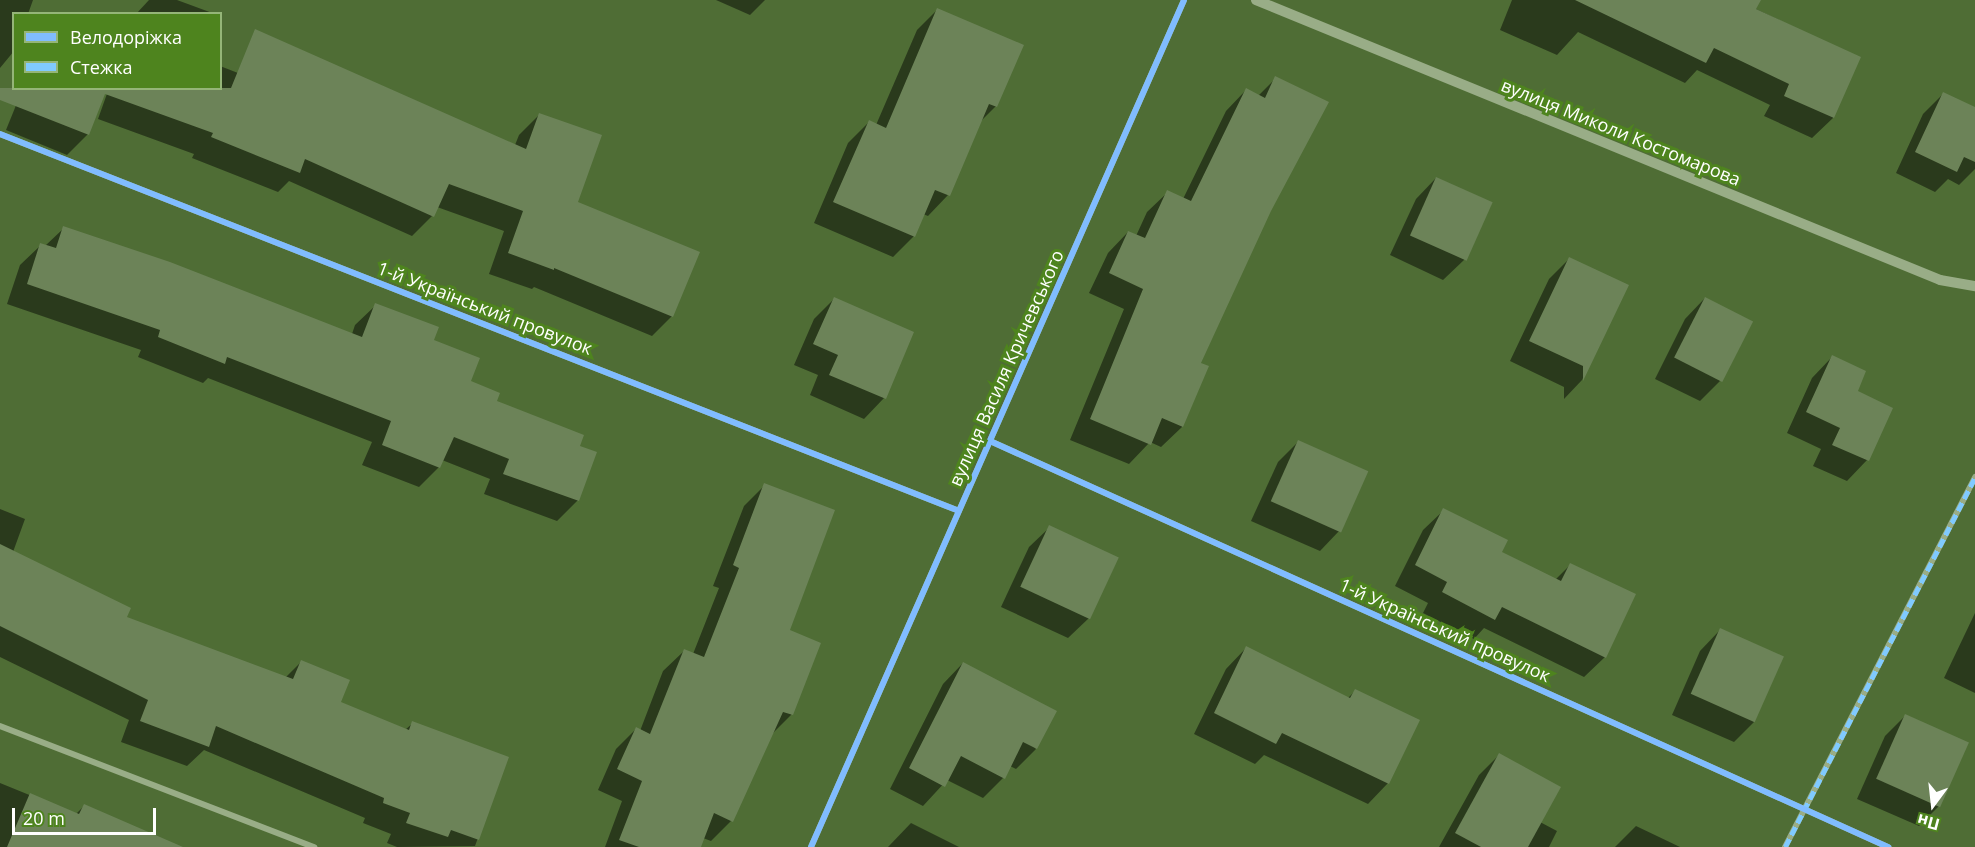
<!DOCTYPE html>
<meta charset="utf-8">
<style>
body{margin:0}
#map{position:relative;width:1975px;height:847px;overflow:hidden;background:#4f6d35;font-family:"Open Sans",sans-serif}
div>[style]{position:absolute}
.shadow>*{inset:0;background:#0007}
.building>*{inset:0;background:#6c8358;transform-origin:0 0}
.minor>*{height:6px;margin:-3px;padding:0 3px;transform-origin:3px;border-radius:3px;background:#99ad87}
.tertiary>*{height:10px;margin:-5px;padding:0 5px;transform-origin:5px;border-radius:5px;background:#99ad87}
.quiet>*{height:4.5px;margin-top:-2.25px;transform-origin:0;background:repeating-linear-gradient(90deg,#80caff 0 9px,transparent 0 13.5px)}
.cycleway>*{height:6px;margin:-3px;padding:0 3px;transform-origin:3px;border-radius:3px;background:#80bcff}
span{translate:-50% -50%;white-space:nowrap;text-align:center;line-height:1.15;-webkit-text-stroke:6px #4e841e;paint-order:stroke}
.street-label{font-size:18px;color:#fff}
.legend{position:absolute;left:12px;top:12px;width:210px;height:78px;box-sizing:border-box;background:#4e841e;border:2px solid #95b578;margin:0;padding:8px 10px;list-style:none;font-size:18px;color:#fff}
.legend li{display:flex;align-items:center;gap:12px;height:30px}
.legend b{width:30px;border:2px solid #95b578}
.north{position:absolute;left:1903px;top:775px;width:60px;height:60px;-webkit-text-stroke:4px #4e841e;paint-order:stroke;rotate:195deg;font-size:16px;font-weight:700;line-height:24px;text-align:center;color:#fff}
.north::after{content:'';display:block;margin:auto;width:21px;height:27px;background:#fff;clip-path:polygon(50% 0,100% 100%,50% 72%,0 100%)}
.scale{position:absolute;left:12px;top:808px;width:144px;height:27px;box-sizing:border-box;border:3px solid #fff;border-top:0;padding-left:8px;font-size:18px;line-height:21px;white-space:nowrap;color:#fff;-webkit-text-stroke:4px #4e841e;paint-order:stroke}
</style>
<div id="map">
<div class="shadow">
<div style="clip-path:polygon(0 0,33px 0,28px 14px,14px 14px,14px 51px,0 68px)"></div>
<div style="clip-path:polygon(149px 0,177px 0,215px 14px,136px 14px)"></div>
<div style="clip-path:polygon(716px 0,765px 0,750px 15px)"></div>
<div style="clip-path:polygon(1512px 0,1737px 0,1859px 58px,1833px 118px,1812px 138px,1764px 116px,1770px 105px,1697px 70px,1685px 83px,1578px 32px,1557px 55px,1500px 30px)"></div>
<div style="clip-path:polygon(937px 10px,996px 106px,979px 123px,948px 195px,928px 216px,923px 214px,914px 236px,893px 257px,814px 223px,848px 143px,869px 122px,876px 125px,917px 30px)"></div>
<div style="clip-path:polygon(220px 66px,269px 85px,515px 145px,519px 135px,540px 114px,576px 203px,672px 316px,652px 336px,534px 287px,532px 289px,489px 274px,504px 231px,437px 207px,432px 216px,412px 236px,289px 181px,278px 192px,192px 158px,194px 154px,98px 119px,109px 88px,220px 88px)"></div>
<div style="clip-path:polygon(1276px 78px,1270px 210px,1199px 363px,1207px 366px,1182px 427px,1161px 447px,1150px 442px,1129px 464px,1070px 440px,1124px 309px,1089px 293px,1108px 253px,1128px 232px,1136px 236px,1147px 212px,1168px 192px,1183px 199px,1226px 111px,1246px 90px,1258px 96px)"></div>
<div style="clip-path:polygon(23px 88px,88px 134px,67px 155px,6px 130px)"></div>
<div style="clip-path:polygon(1943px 94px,1975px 108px,1975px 169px,1959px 185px,1948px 179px,1935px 192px,1896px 173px,1923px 114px)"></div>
<div style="clip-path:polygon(1436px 178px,1491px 203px,1464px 260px,1443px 280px,1390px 255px,1416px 199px)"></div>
<div style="clip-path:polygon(64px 228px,352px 334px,355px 325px,376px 305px,438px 328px,432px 340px,469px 381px,495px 402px,578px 447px,578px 500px,557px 521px,484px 494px,490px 479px,442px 460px,439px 467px,419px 487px,362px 465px,372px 442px,208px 378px,203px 383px,138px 357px,141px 350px,7px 304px,20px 265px,41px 245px,45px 246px)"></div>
<div style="clip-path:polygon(1569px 259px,1627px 286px,1582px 380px,1564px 399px,1564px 387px,1510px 361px,1549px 279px)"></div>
<div style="clip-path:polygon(1705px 298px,1720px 381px,1700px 401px,1655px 379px,1685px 319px)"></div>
<div style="clip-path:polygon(834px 299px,884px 398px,864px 419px,810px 395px,818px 375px,794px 365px,814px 319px)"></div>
<div style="clip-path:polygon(1832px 357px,1856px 392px,1891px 409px,1867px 460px,1847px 481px,1813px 466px,1821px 449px,1787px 433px,1812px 378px)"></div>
<div style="clip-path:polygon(1298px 442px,1366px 472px,1340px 530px,1320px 551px,1251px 521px,1278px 462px)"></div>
<div style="clip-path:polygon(765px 485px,788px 631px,819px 644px,791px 715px,771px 735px,731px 821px,711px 841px,703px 838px,700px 847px,605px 847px,622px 801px,598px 790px,616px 749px,636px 729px,640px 731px,663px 671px,684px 651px,693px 654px,719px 588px,713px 586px,744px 506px)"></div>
<div style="clip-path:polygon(0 509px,25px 519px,13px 552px,125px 617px,285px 678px,301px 662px,339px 703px,405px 730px,413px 723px,507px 758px,475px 846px,397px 847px,387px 843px,391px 834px,363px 823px,365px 818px,204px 750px,187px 766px,121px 742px,129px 720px,0 657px)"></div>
<div style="clip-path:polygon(1444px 510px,1500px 553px,1555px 580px,1570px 565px,1605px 657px,1584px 677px,1484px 628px,1474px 639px,1423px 613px,1428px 603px,1395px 586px,1423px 530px)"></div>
<div style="clip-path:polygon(1050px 527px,1089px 618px,1068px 638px,1001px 607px,1029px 547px)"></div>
<div style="clip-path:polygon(1975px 613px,1975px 693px,1944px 678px)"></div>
<div style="clip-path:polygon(1720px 630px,1754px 722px,1734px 742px,1672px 715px,1700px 651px)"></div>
<div style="clip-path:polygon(1246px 648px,1348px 698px,1355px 691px,1388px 783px,1368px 804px,1264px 755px,1255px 764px,1194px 734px,1226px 669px)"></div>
<div style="clip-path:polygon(963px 663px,1036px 749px,1016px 769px,1010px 766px,1003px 778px,983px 798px,947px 780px,923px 806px,890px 789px,943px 684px)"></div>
<div style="clip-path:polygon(1905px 716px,1939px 806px,1919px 826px,1857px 799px,1885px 736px)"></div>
<div style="clip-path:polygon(1499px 755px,1540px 822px,1557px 831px,1549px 847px,1439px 847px,1479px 775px)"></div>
<div style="clip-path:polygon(0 783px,76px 814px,84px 806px,169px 847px,0 847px)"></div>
<div style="clip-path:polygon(911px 823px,959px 847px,888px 847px)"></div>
<div style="clip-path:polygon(1636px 826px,1680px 847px,1615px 847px)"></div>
</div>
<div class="building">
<div style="clip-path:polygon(1575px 0,1761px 0,1756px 9px,1861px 57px,1834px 118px,1784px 96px,1789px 84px,1714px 48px,1706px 63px)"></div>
<div style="clip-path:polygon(937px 8px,1024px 45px,997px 107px,989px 104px,950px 196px,935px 190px,915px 237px,833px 202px,869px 120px,886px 128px)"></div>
<div style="clip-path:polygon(255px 29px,526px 149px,539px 113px,602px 135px,578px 202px,700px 252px,673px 317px,554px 268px,554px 270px,508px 253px,523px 211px,449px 184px,434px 217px,305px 159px,300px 173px,211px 137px,213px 133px,105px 94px,89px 135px,0 100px,0 88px,231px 88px)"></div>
<div style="clip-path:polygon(1275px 76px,1329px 102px,1271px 211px,1201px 363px,1209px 366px,1183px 427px,1162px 418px,1151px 445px,1090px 419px,1143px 289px,1109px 273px,1128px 231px,1145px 238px,1167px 190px,1191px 201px,1246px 88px,1265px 98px)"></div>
<div style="clip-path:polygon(1943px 92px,1975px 107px,1975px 162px,1964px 157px,1957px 172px,1915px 152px)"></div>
<div style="left:1436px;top:177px;width:62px;height:64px;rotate:24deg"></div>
<div style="clip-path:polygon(63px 226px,170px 262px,362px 337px,375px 303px,439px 327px,434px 340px,480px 358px,471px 381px,500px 393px,497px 401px,584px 435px,580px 446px,597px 452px,579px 501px,503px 474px,509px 459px,454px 437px,440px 468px,382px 445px,391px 421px,227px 357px,225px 364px,158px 337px,160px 330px,27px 284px,40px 243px,56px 248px)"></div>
<div style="clip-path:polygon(1569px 257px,1629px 285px,1583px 381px,1583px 366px,1529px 341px)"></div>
<div style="clip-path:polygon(834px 297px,914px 332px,886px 399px,829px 375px,838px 355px,813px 344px)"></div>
<div style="left:1705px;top:297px;width:54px;height:68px;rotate:27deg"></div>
<div style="clip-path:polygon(1832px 355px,1866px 371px,1858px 391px,1893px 408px,1869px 461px,1832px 445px,1840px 428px,1806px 412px)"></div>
<div style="left:1298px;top:440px;width:77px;height:67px;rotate:24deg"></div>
<div style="clip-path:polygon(764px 483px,835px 510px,790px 630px,821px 643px,793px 715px,783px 712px,733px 822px,714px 813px,701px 847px,639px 847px,619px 840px,642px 781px,617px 769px,636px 727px,650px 734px,684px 649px,704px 657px,739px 568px,733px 565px)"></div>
<div style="clip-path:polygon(1443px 508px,1508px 540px,1502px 552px,1561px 581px,1570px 563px,1636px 594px,1606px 658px,1502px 607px,1495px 620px,1442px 592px,1447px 582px,1415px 565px)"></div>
<div style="left:1049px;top:525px;width:77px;height:68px;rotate:25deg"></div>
<div style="clip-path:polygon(0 544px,131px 608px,127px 617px,293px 679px,301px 660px,350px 680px,341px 702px,409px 730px,412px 721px,509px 757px,479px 840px,451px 830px,448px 837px,406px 823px,410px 813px,383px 803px,384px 798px,216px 726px,209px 747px,140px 721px,148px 700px,0 626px)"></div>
<div style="left:1720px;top:628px;width:70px;height:72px;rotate:24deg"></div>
<div style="clip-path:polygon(1246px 646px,1350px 698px,1355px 689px,1420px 720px,1389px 784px,1282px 733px,1276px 744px,1214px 713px)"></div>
<div style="clip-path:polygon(963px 662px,1057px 711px,1037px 749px,1023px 742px,1005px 779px,961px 756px,945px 787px,909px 768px)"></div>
<div style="left:1905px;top:714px;width:70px;height:71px;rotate:24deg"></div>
<div style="clip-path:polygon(1499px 753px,1561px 787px,1528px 847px,1481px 847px,1455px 833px)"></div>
<div style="clip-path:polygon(30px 793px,79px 814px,84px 804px,183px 847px,7px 847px)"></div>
</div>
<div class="minor">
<div style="left:0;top:134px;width:1030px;rotate:21.46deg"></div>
<div style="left:990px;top:441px;width:986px;rotate:24.33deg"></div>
<div style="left:0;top:726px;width:337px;rotate:21.1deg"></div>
<div style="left:811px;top:847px;width:925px;rotate:-66.23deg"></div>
<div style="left:1785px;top:847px;width:416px;rotate:-62.8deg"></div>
</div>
<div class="tertiary">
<div style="left:1256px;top:0;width:739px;rotate:22.26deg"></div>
<div style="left:1940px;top:280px;width:36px;rotate:10deg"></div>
</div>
<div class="quiet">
<div style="left:1785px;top:847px;width:416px;rotate:-62.8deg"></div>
</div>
<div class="cycleway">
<div style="left:0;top:134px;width:1030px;rotate:21.46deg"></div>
<div style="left:990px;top:441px;width:986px;rotate:24.33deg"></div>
<div style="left:811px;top:847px;width:925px;rotate:-66.23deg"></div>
</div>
<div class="street-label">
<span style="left:1621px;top:132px;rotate:22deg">вулиця Миколи Костомарова</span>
<span style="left:485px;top:308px;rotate:21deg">1-й Український провулок</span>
<span style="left:1006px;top:368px;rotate:-66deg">вулиця Василя Кричевського</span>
<span style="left:1445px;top:630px;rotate:24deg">1-й Український провулок</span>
</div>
<ul class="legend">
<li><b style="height:8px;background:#80bcff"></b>Велодоріжка</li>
<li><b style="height:8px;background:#80caff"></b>Стежка</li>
</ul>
<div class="north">Пн</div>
<div class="scale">20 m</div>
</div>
